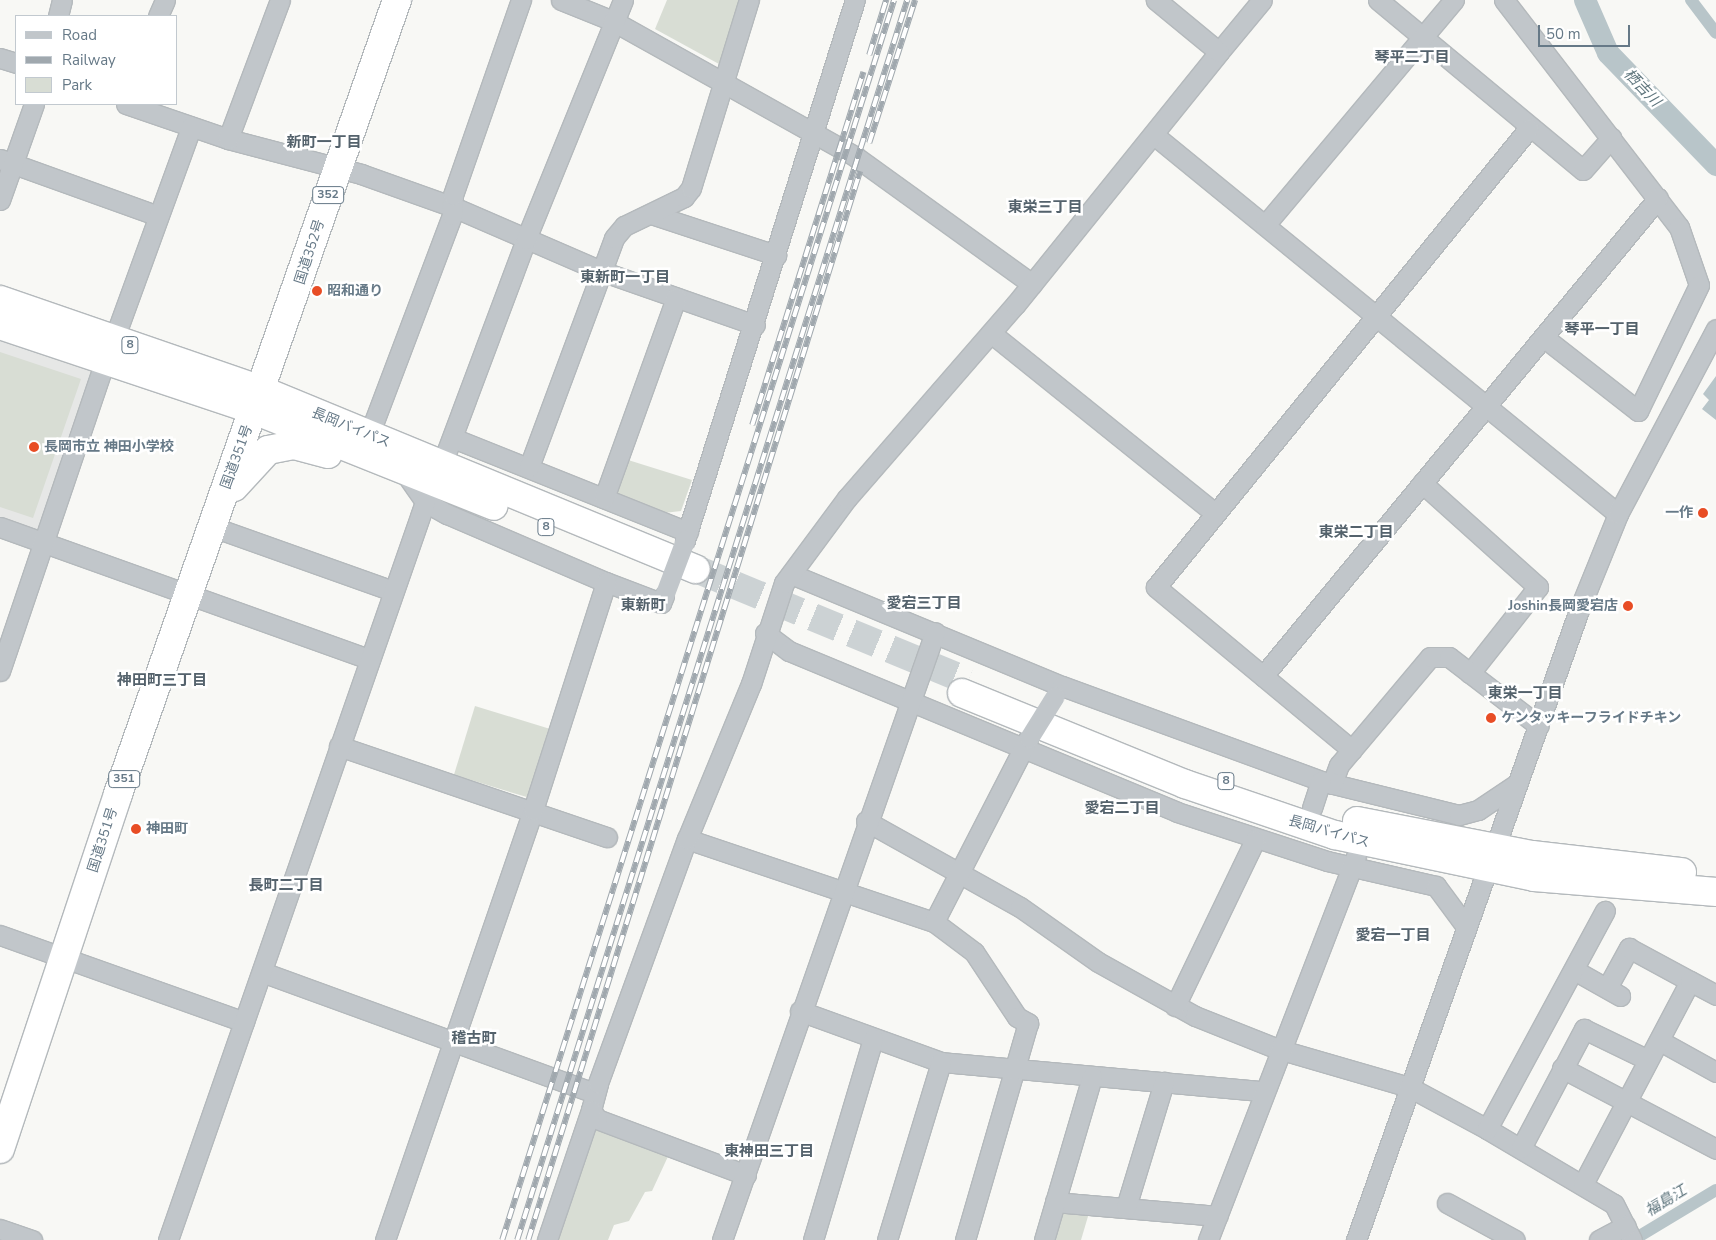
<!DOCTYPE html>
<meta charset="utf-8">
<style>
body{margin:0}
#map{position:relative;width:1716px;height:1240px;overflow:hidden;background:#f8f8f5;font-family:"Nunito Sans","Noto Sans JP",sans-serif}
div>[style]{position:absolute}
.built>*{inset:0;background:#e6e7e6}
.green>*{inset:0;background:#d8ddd4;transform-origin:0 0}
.water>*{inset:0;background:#b8c5c9}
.canal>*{height:12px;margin:-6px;padding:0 6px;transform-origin:6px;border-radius:6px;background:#b8c5c9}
.river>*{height:22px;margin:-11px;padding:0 11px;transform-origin:11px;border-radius:11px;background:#b8c5c9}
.highway-tunnel>*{height:28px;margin-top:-14px;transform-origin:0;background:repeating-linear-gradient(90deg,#ccd2d4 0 28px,transparent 0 42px)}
.roads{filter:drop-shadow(1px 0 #b4b9bc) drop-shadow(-1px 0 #b4b9bc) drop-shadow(0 1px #b4b9bc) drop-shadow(0 -1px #b4b9bc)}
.minor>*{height:19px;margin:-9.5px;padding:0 9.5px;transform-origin:9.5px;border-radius:9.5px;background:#c1c6ca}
.highway>*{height:28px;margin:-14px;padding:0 14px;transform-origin:14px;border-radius:14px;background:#fff}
.rail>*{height:5.5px;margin-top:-2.75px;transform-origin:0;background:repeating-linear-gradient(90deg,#fff 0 11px,#a0a8ae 0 22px);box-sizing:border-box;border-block:1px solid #a0a8ae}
.minor-bridge>*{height:19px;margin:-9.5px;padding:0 9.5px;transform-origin:9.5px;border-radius:9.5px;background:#c1c6ca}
.dots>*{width:14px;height:14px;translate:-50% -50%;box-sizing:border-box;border:2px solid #fff;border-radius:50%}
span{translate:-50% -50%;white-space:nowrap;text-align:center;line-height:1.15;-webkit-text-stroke:5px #fff;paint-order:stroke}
.shield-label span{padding:1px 4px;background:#fff;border:1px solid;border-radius:4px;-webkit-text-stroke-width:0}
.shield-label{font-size:12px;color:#667987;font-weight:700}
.street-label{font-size:14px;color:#667987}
.poi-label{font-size:14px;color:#667987;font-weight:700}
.left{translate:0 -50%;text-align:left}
.right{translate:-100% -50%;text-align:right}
.neighbourhood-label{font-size:15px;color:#54626c;font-weight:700}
.water-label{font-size:15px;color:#5d747c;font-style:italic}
.legend{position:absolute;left:15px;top:15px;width:162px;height:90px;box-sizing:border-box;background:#fff;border:1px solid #c2c9cf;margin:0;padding:6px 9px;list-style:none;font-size:15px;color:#667987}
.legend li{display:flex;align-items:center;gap:10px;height:25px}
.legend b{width:25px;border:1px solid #c2c9cf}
.scale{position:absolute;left:1538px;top:25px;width:92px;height:22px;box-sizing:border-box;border:2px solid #667987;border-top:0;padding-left:6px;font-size:15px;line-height:18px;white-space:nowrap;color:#667987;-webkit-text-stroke:4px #fff;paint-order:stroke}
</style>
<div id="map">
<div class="built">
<div style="clip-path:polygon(0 336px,92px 366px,94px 374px,40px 529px,33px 533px,0 521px)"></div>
</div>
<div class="green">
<div style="clip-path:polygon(667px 0,740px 0,719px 64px,655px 29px)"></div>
<div style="clip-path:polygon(0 352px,81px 379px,33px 518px,0 507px)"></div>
<div style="clip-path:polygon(625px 459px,692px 480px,681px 511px,664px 513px,613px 492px)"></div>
<div style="left:475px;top:706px;width:77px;height:72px;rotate:17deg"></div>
<div style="clip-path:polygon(589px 1123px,671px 1150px,652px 1191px,645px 1192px,629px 1221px,614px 1225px,608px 1240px,549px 1240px)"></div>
<div style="clip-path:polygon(1060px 1210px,1089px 1213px,1081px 1240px,1051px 1240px)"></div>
</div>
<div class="water">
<div style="clip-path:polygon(1716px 376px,1716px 420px,1702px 409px,1709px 400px,1703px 394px)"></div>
</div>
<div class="canal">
<div style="left:1691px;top:0;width:41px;rotate:52.9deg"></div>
<div style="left:1633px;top:1240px;width:97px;rotate:-31.1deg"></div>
</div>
<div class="river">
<div style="left:1585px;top:0;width:58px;rotate:66.5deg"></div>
<div style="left:1608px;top:53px;width:156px;rotate:46deg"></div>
</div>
<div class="highway-tunnel">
<div style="left:696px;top:569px;width:294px;rotate:22.4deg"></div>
</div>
<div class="roads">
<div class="minor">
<div style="left:561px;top:0;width:56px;rotate:22deg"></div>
<div style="left:613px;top:21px;width:278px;rotate:29.2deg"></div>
<div style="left:856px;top:157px;width:217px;rotate:35.8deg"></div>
<div style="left:1378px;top:0;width:266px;rotate:39.7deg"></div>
<div style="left:1583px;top:170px;width:43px;rotate:-48.8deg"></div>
<div style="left:1504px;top:0;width:287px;rotate:52.4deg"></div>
<div style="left:1679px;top:227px;width:61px;rotate:71deg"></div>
<div style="left:1699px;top:285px;width:140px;rotate:115.8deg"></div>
<div style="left:1638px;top:411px;width:117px;rotate:-142deg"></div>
<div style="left:58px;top:16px;width:16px;rotate:-76deg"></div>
<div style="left:158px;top:16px;width:17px;rotate:-66deg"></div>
<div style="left:1219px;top:52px;width:67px;rotate:-50.4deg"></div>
<div style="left:0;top:58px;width:17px;rotate:17deg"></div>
<div style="left:126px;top:104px;width:108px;rotate:18.9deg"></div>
<div style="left:228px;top:139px;width:138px;rotate:14.7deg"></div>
<div style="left:361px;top:174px;width:96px;rotate:19.6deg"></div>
<div style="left:451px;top:206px;width:163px;rotate:23.4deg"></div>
<div style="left:601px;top:271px;width:163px;rotate:19.3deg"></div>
<div style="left:1154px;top:135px;width:599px;rotate:39.24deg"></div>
<div style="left:228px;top:139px;width:148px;rotate:-69.5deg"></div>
<div style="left:0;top:159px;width:168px;rotate:19.8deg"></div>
<div style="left:0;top:200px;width:102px;rotate:-70.5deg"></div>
<div style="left:651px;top:214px;width:132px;rotate:18.2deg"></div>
<div style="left:1265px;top:225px;width:294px;rotate:-50deg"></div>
<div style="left:991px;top:333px;width:287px;rotate:38.8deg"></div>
<div style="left:114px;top:339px;width:226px;rotate:-70deg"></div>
<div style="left:369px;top:435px;width:235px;rotate:-69.3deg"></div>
<div style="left:452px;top:215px;width:20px;rotate:-87deg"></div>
<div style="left:453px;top:195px;width:207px;rotate:-70.8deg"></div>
<div style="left:453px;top:438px;width:253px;rotate:21.8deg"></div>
<div style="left:442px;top:464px;width:240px;rotate:-69.5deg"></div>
<div style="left:526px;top:239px;width:258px;rotate:-67.9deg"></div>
<div style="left:529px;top:467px;width:244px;rotate:-69.6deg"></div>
<div style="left:614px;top:238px;width:16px;rotate:-50deg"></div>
<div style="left:624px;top:226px;width:67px;rotate:-25.8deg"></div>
<div style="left:684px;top:197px;width:11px;rotate:-52deg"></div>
<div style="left:691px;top:188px;width:197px;rotate:-72.9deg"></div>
<div style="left:403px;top:470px;width:39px;rotate:55deg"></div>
<div style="left:425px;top:502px;width:25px;rotate:29deg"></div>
<div style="left:447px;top:514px;width:173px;rotate:23.2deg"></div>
<div style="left:606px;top:582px;width:59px;rotate:20.9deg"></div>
<div style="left:661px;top:603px;width:8px;rotate:-67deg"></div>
<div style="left:1422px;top:483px;width:156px;rotate:41.9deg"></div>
<div style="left:1538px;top:587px;width:110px;rotate:128.3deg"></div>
<div style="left:604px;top:498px;width:213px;rotate:-70.2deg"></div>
<div style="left:0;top:527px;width:392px;rotate:19.7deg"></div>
<div style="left:213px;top:527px;width:191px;rotate:19.6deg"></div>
<div style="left:685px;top:540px;width:566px;rotate:-72.53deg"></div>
<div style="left:791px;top:574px;width:293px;rotate:22.5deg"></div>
<div style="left:1062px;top:686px;width:276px;rotate:20.1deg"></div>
<div style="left:1321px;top:781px;width:142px;rotate:13.8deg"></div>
<div style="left:1459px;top:815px;width:20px;rotate:-15deg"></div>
<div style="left:1478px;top:810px;width:45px;rotate:-34deg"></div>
<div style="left:765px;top:633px;width:30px;rotate:37deg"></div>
<div style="left:789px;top:651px;width:420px;rotate:22.5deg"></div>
<div style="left:1177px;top:812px;width:158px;rotate:18.1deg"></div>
<div style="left:1327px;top:861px;width:112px;rotate:12.9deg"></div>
<div style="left:1436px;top:886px;width:47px;rotate:53.6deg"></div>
<div style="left:0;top:671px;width:327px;rotate:-71.3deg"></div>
<div style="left:1263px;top:676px;width:620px;rotate:-50.43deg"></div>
<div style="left:339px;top:746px;width:283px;rotate:18.8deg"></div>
<div style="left:1352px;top:750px;width:255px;rotate:-140.3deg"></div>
<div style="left:1156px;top:587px;width:591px;rotate:-50.9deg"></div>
<div style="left:1332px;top:784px;width:20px;rotate:-70deg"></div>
<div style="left:1339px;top:765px;width:141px;rotate:-49.9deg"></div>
<div style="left:1430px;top:657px;width:19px"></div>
<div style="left:1449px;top:657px;width:113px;rotate:37.5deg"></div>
<div style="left:1312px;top:808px;width:28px;rotate:-72deg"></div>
<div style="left:866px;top:821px;width:176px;rotate:29.2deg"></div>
<div style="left:1020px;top:907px;width:95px;rotate:35.2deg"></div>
<div style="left:1098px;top:962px;width:111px;rotate:29.1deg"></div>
<div style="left:1195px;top:1016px;width:89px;rotate:21.7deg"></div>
<div style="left:1278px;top:1049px;width:136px;rotate:16.2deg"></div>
<div style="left:1409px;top:1087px;width:89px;rotate:28.3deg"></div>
<div style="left:1487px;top:1129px;width:147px;rotate:30.6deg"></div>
<div style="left:1614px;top:1204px;width:40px;rotate:63.4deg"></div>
<div style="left:687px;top:839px;width:261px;rotate:18.6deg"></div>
<div style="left:934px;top:922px;width:206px;rotate:-62.8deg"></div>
<div style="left:934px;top:922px;width:50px;rotate:36.9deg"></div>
<div style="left:974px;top:952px;width:78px;rotate:56.5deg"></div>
<div style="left:1017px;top:1017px;width:13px;rotate:29deg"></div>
<div style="left:1028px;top:1023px;width:226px;rotate:106.2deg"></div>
<div style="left:0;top:935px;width:259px;rotate:19.6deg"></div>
<div style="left:1574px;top:970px;width:53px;rotate:29.5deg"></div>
<div style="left:262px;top:972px;width:354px;rotate:20deg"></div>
<div style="left:1607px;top:988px;width:46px;rotate:-61.2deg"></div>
<div style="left:1629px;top:948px;width:69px;rotate:28.4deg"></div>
<div style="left:1175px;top:1006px;width:184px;rotate:-64.3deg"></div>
<div style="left:800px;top:1011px;width:150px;rotate:19.9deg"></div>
<div style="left:941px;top:1062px;width:322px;rotate:5.2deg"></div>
<div style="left:1660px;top:1041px;width:64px;rotate:29deg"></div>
<div style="left:1562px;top:1068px;width:174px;rotate:27.7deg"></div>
<div style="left:1487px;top:1129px;width:248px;rotate:-61.6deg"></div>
<div style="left:1521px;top:1148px;width:135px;rotate:-62.1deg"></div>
<div style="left:1584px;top:1029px;width:71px;rotate:25.8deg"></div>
<div style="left:746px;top:1175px;width:159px;rotate:-159.4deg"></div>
<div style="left:597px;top:1119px;width:11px;rotate:-124deg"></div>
<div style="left:591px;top:1110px;width:28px;rotate:-75deg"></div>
<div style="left:598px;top:1083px;width:260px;rotate:-70deg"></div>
<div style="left:687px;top:839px;width:168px;rotate:-67.6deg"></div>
<div style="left:751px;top:684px;width:106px;rotate:-71.9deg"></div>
<div style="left:784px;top:583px;width:106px;rotate:-53.5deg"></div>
<div style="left:847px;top:498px;width:256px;rotate:-49deg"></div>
<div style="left:1015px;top:305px;width:325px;rotate:-51.1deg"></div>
<div style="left:1219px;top:52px;width:82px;rotate:-140.5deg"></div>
<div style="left:1583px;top:1184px;width:229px;rotate:-62.2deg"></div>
<div style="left:1690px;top:981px;width:30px;rotate:28deg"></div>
<div style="left:1055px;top:1202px;width:163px;rotate:4.9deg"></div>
<div style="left:1447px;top:1203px;width:77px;rotate:28.6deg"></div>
<div style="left:1126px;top:1207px;width:131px;rotate:-73.1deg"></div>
<div style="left:0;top:1229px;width:34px;rotate:19deg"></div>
<div style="left:168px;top:1240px;width:781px;rotate:-70.8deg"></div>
<div style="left:385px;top:1240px;width:455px;rotate:-71deg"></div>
<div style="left:533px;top:810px;width:239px;rotate:-72.2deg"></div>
<div style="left:547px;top:1240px;width:137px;rotate:-71.3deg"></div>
<div style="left:722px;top:1240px;width:644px;rotate:-70.69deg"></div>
<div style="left:813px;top:1240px;width:210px;rotate:-73.4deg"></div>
<div style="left:887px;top:1240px;width:186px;rotate:-73.1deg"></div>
<div style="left:1044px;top:1240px;width:170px;rotate:-73.6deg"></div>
<div style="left:1208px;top:1240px;width:411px;rotate:-68.9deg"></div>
<div style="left:1356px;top:1240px;width:668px;rotate:-70.51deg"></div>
<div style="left:1579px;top:610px;width:104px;rotate:-67.9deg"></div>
<div style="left:1618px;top:514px;width:209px;rotate:-62.1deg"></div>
<div style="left:1599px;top:1240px;width:30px;rotate:-28deg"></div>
</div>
<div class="highway">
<div style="left:0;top:300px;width:276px;rotate:19deg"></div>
<div style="left:261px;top:390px;width:470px;rotate:22.4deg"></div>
<div style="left:0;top:325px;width:268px;rotate:18.5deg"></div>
<div style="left:254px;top:410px;width:258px;rotate:21.8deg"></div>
<div style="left:234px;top:487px;width:50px;rotate:-47.4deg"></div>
<div style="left:268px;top:450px;width:26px;rotate:-11deg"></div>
<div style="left:294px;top:445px;width:35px;rotate:15deg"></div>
<div style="left:962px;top:693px;width:241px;rotate:22.2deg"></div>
<div style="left:1185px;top:784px;width:158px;rotate:18.8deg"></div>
<div style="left:1335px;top:835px;width:203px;rotate:11.9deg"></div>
<div style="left:1534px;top:877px;width:183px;rotate:4.7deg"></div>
<div style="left:1357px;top:821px;width:178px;rotate:11deg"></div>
<div style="left:1532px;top:855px;width:151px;rotate:6.5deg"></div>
<div style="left:0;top:1149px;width:374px;rotate:-71.6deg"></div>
<div style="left:118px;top:794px;width:842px;rotate:-70.64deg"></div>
</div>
</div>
<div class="rail">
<div style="left:869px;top:55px;width:58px;rotate:-72.8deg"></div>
<div style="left:869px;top:143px;width:150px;rotate:-72.2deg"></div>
<div style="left:752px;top:425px;width:370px;rotate:-72.5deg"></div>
<div style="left:502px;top:1240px;width:1300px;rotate:-72.46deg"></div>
<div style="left:517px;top:1240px;width:1300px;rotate:-72.54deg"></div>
<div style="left:528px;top:1240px;width:1119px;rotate:-72.75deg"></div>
</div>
<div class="minor-bridge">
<div style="left:664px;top:596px;width:60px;rotate:-69.4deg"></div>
<div style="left:1029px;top:738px;width:49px;rotate:-58.2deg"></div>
</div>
<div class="dots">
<div style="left:317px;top:291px;background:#e84d25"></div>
<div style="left:34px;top:447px;background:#e84d25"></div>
<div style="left:1703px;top:513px;background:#e84d25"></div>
<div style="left:1628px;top:606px;background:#e84d25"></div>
<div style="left:1491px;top:718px;background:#e84d25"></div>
<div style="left:136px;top:829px;background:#e84d25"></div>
</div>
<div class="shield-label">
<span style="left:328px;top:195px">352</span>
<span style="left:130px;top:345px">8</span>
<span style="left:546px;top:527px">8</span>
<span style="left:124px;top:779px">351</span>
<span style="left:1226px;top:781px">8</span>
</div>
<div class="street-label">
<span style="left:310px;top:252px;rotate:-72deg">国道352号</span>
<span style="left:351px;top:428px;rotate:22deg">長岡バイパス</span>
<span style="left:237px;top:457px;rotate:-70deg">国道351号</span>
<span style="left:1329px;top:832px;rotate:16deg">長岡バイパス</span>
<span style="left:103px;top:840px;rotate:-72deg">国道351号</span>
</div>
<div class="poi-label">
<span class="left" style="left:327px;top:291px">昭和通り</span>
<span class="left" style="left:44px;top:447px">長岡市立 神田小学校</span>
<span class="right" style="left:1693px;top:513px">一作</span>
<span class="right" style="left:1618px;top:606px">Joshin長岡愛宕店</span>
<span class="left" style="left:1501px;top:718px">ケンタッキーフライドチキン</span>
<span class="left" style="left:146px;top:829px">神田町</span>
</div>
<div class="neighbourhood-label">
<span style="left:1412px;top:58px">琴平二丁目</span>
<span style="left:324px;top:143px">新町一丁目</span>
<span style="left:1045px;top:208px">東栄三丁目</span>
<span style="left:625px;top:278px">東新町一丁目</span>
<span style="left:1602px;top:330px">琴平一丁目</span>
<span style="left:1356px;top:533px">東栄二丁目</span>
<span style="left:924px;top:604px">愛宕三丁目</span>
<span style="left:643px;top:606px">東新町</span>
<span style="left:162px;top:681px">神田町三丁目</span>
<span style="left:1525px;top:694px">東栄一丁目</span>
<span style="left:1122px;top:809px">愛宕二丁目</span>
<span style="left:286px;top:886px">長町二丁目</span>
<span style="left:1393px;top:936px">愛宕一丁目</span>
<span style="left:474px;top:1039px">稽古町</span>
<span style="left:769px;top:1152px">東神田三丁目</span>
</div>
<div class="water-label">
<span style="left:1642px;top:88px;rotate:46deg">栖吉川</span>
<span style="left:1666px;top:1201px;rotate:-31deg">福島江</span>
</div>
<ul class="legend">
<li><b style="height:6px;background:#c1c6ca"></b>Road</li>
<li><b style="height:6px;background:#a0a8ae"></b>Railway</li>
<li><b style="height:14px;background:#d8ddd4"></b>Park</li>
</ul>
<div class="scale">50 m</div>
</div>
